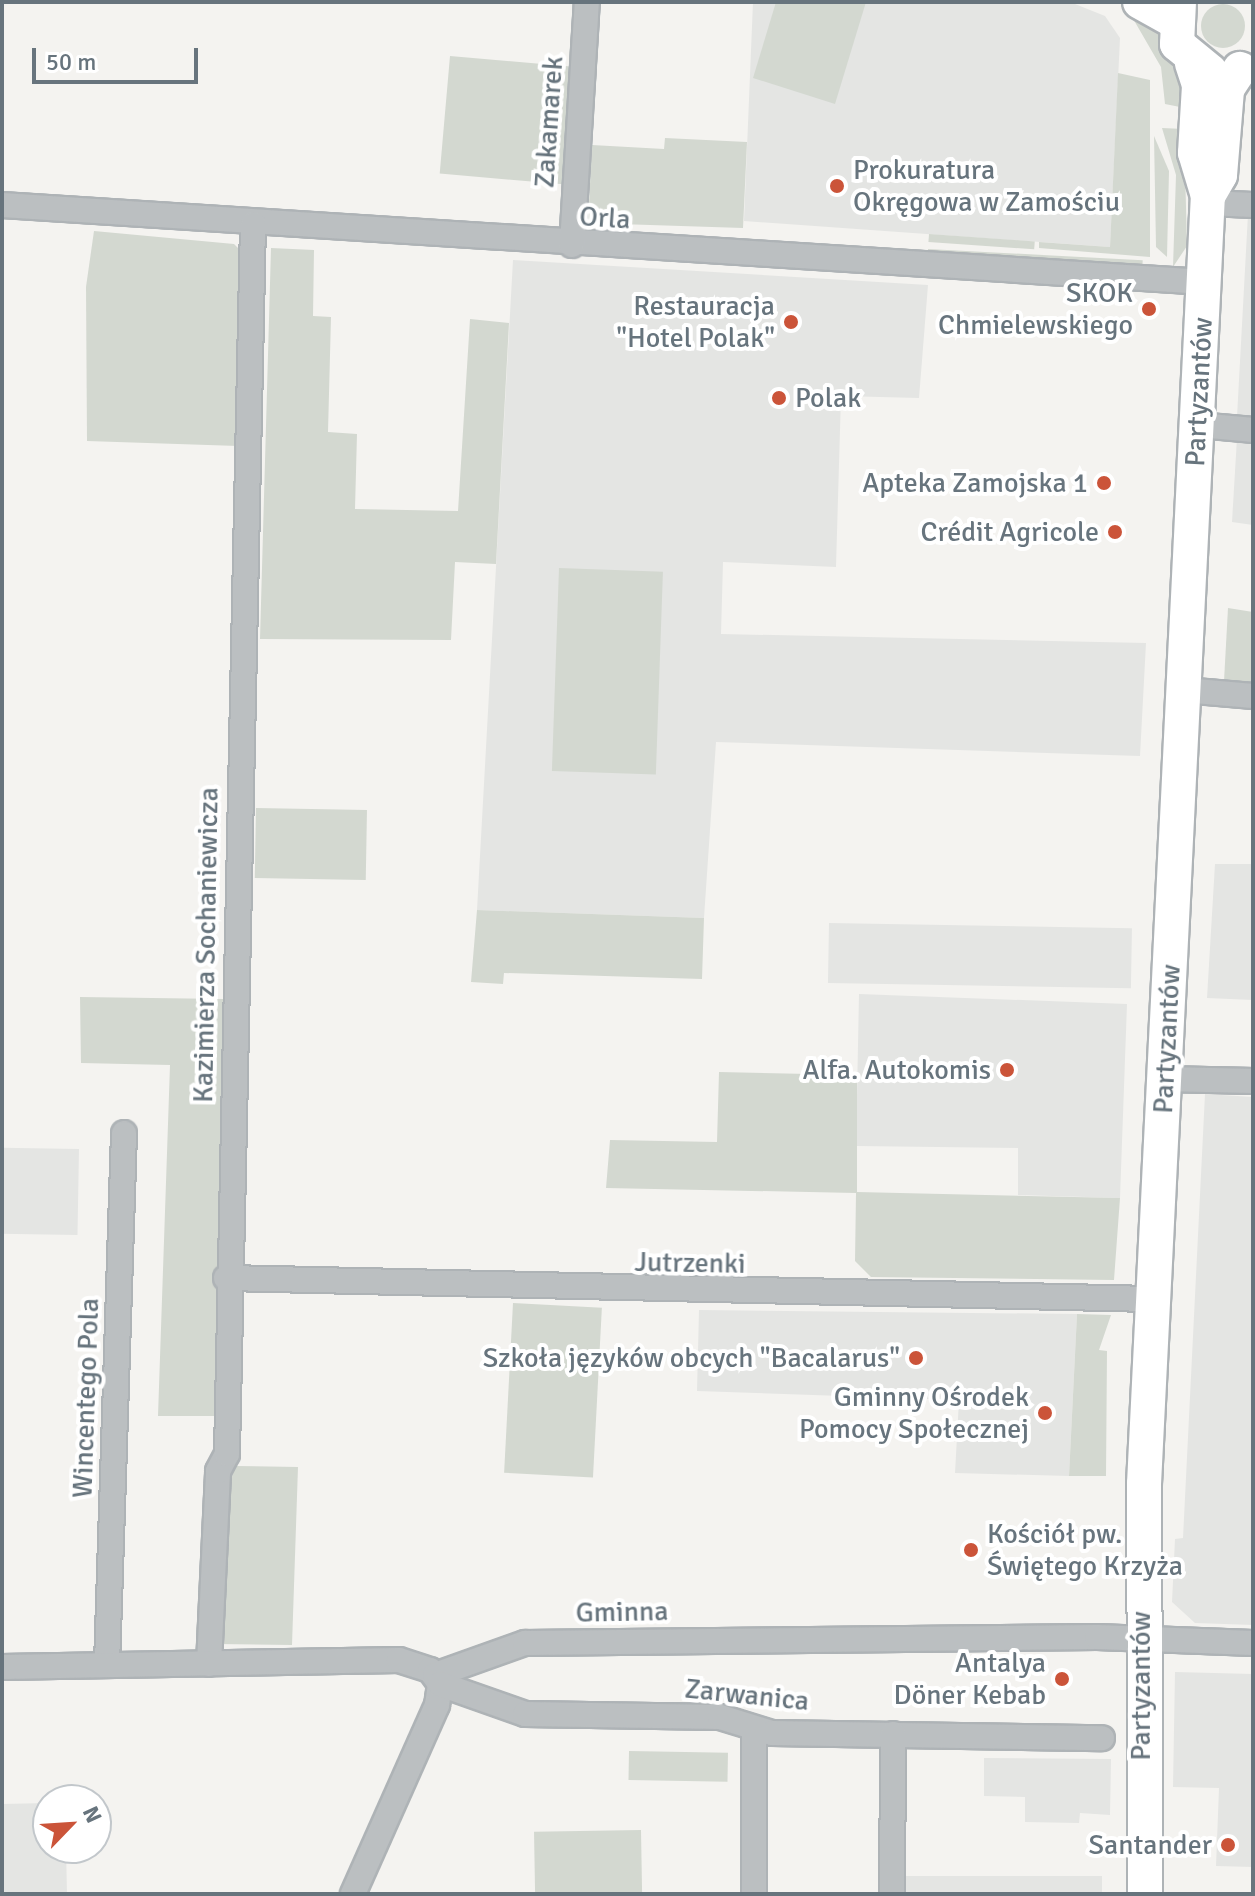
<!DOCTYPE html>
<meta charset="utf-8">
<style>
body{margin:0}
#map{position:relative;width:1255px;height:1896px;overflow:hidden;background:#f4f3f0;font-family:Signika,sans-serif}
div>[style]{position:absolute}
.built>*{inset:0;background:#e4e5e3;transform-origin:0 0}
.green>*{inset:0;background:#d3d8d0;transform-origin:0 0}
.round{border-radius:50%}
.roads{filter:drop-shadow(2px 0 #aeb3b6) drop-shadow(-2px 0 #aeb3b6) drop-shadow(0 2px #aeb3b6) drop-shadow(0 -2px #aeb3b6)}
.minor>*{height:24px;margin:-12px;padding:0 12px;transform-origin:12px;border-radius:12px;background:#bbbfc1}
.secondary>*{height:34px;margin:-17px;padding:0 17px;transform-origin:17px;border-radius:17px;background:#fff}
.dots>*{width:22px;height:22px;translate:-50% -50%;box-sizing:border-box;border:4px solid #fff;border-radius:50%}
span{translate:-50% -50%;white-space:nowrap;text-align:center;line-height:1.15;-webkit-text-stroke:8px #fff;paint-order:stroke}
.street-label{font-size:28px;color:#67747d}
.poi-label{font-size:28px;color:#67747d}
.left{translate:0 -50%;text-align:left}
.right{translate:-100% -50%;text-align:right}
.frame{position:absolute;inset:0;border:4px solid #67747d;pointer-events:none}
.north{position:absolute;left:32px;top:1784px;width:80px;height:80px;box-sizing:border-box;background:#fff;border:2px solid #c2c7cb;border-radius:50%;rotate:65deg;font-size:22px;font-weight:700;line-height:32px;text-align:center;color:#67747d}
.north::after{content:'';display:block;margin:auto;width:28px;height:36px;background:#cb5439;clip-path:polygon(50% 0,100% 100%,50% 72%,0 100%)}
.scale{position:absolute;left:32px;top:48px;width:166px;height:36px;box-sizing:border-box;border:4px solid #67747d;border-top:0;padding-left:10px;font-size:24px;line-height:28px;white-space:nowrap;color:#67747d;-webkit-text-stroke:6px #fff;paint-order:stroke}
</style>
<div id="map">
<div class="built">
<div style="clip-path:polygon(753px 2px,1070px 2px,1105px 16px,1120px 38px,1110px 247px,744px 221px)"></div>
<div style="clip-path:polygon(1248px 214px,1253px 214px,1253px 419px,1237px 417px)"></div>
<div style="clip-path:polygon(513px 260px,928px 285px,919px 398px,841px 396px,836px 567px,723px 562px,721px 634px,1146px 643px,1140px 756px,716px 742px,704px 918px,477px 910px)"></div>
<div style="clip-path:polygon(1237px 438px,1253px 441px,1253px 525px,1232px 522px)"></div>
<div style="clip-path:polygon(1215px 864px,1253px 864px,1253px 1000px,1207px 998px)"></div>
<div style="left:829px;top:923px;width:303px;height:60px;rotate:1deg"></div>
<div style="clip-path:polygon(859px 994px,1127px 1004px,1120px 1198px,1018px 1195px,1018px 1148px,856px 1146px)"></div>
<div style="clip-path:polygon(1205px 1094px,1253px 1097px,1253px 1625px,1195px 1623px,1172px 1602px,1175px 1539px,1183px 1538px)"></div>
<div style="left:79px;top:1149px;width:86px;height:77px;rotate:91deg"></div>
<div style="clip-path:polygon(699px 1310px,1077px 1314px,1069px 1476px,955px 1473px,959px 1400px,697px 1391px)"></div>
<div style="clip-path:polygon(1175px 1672px,1253px 1674px,1253px 1867px,1216px 1866px,1219px 1788px,1173px 1787px)"></div>
<div style="clip-path:polygon(984px 1758px,1111px 1759px,1110px 1815px,1080px 1813px,1079px 1823px,1025px 1822px,1025px 1797px,984px 1796px)"></div>
<div style="clip-path:polygon(48px 1803px,48px 1848px,66px 1848px,67px 1894px,2px 1894px,2px 1804px)"></div>
<div style="left:904px;top:1876px;width:198px;height:18px"></div>
</div>
<div class="green">
<div style="clip-path:polygon(776px 2px,866px 2px,835px 104px,753px 78px)"></div>
<div class="round" style="left:1201px;top:4px;width:44px;height:44px"></div>
<div style="clip-path:polygon(1128px 10px,1159px 30px,1182px 77px,1185px 108px,1165px 104px,1161px 67px)"></div>
<div style="left:450px;top:56px;width:124px;height:118px;rotate:5deg"></div>
<div style="clip-path:polygon(1118px 73px,1150px 80px,1150px 257px,1039px 248px,1039px 242px,1110px 247px)"></div>
<div style="clip-path:polygon(1162px 128px,1184px 129px,1187px 246px,1173px 267px,1176px 175px)"></div>
<div style="clip-path:polygon(1154px 136px,1169px 171px,1167px 257px,1156px 247px)"></div>
<div style="clip-path:polygon(665px 138px,747px 142px,743px 228px,588px 223px,592px 145px,664px 149px)"></div>
<div style="clip-path:polygon(94px 231px,234px 244px,242px 252px,238px 446px,87px 441px,86px 287px)"></div>
<div style="left:929px;top:234px;width:106px;height:8px;rotate:4deg"></div>
<div style="clip-path:polygon(271px 248px,314px 250px,313px 316px,331px 317px,328px 432px,357px 434px,355px 509px,458px 511px,470px 319px,509px 323px,496px 564px,455px 562px,451px 640px,260px 639px)"></div>
<div style="left:928px;top:249px;width:215px;height:8px;rotate:3deg"></div>
<div style="left:559px;top:568px;width:104px;height:203px;rotate:2deg"></div>
<div style="clip-path:polygon(1228px 608px,1253px 612px,1253px 686px,1224px 681px)"></div>
<div style="left:256px;top:808px;width:111px;height:70px;rotate:1deg"></div>
<div style="clip-path:polygon(477px 910px,704px 918px,702px 979px,504px 973px,503px 984px,471px 982px)"></div>
<div style="clip-path:polygon(80px 997px,224px 999px,220px 1416px,158px 1416px,170px 1065px,81px 1063px)"></div>
<div style="clip-path:polygon(719px 1072px,857px 1075px,857px 1192px,1120px 1198px,1114px 1280px,871px 1277px,855px 1261px,856px 1193px,606px 1188px,610px 1140px,717px 1142px)"></div>
<div style="left:513px;top:1303px;width:89px;height:170px;rotate:3deg"></div>
<div style="clip-path:polygon(1077px 1314px,1111px 1315px,1099px 1350px,1107px 1351px,1106px 1476px,1069px 1476px)"></div>
<div style="clip-path:polygon(235px 1466px,298px 1467px,292px 1645px,217px 1644px,225px 1472px)"></div>
<div style="left:629px;top:1751px;width:99px;height:29px;rotate:1deg"></div>
<div style="left:641px;top:1830px;width:64px;height:107px;rotate:89deg"></div>
</div>
<div class="roads">
<div class="minor">
<div style="left:1208px;top:203px;width:45px;rotate:2.5deg"></div>
<div style="left:2px;top:205px;width:1205px;rotate:3.66deg"></div>
<div style="left:572px;top:245px;width:243px;rotate:-86.5deg"></div>
<div style="left:1198px;top:425px;width:55px;rotate:5.2deg"></div>
<div style="left:1184px;top:690px;width:69px;rotate:5deg"></div>
<div style="left:1165px;top:1079px;width:88px;rotate:1.3deg"></div>
<div style="left:226px;top:1278px;width:927px;rotate:1.3deg"></div>
<div style="left:209px;top:1664px;width:193px;rotate:-87.3deg"></div>
<div style="left:218px;top:1471px;width:19px;rotate:-62deg"></div>
<div style="left:227px;top:1454px;width:1230px;rotate:-88.79deg"></div>
<div style="left:107px;top:1665px;width:532px;rotate:-88.17deg"></div>
<div style="left:2px;top:1667px;width:397px;rotate:-1deg"></div>
<div style="left:399px;top:1660px;width:33px;rotate:18deg"></div>
<div style="left:430px;top:1670px;width:17px;rotate:54deg"></div>
<div style="left:440px;top:1684px;width:21px;rotate:98deg"></div>
<div style="left:437px;top:1705px;width:207px;rotate:114deg"></div>
<div style="left:435px;top:1675px;width:96px;rotate:-19.6deg"></div>
<div style="left:525px;top:1643px;width:572px;rotate:-0.6deg"></div>
<div style="left:1097px;top:1637px;width:156px;rotate:2.2deg"></div>
<div style="left:440px;top:1684px;width:90px;rotate:19.4deg"></div>
<div style="left:525px;top:1714px;width:195px;rotate:0.9deg"></div>
<div style="left:720px;top:1717px;width:54px;rotate:17.1deg"></div>
<div style="left:772px;top:1733px;width:330px;rotate:0.9deg"></div>
<div style="left:754px;top:1729px;width:165px;rotate:90deg"></div>
<div style="left:892px;top:1894px;width:160px;rotate:-89.6deg"></div>
</div>
<div class="secondary">
<div style="left:1140px;top:2px;width:39px;rotate:29deg"></div>
<div style="left:1179px;top:2px;width:42px;rotate:92.7deg"></div>
<div style="left:1177px;top:44px;width:43px;rotate:39.3deg"></div>
<div style="left:1208px;top:196px;width:24px;rotate:-60deg"></div>
<div style="left:1220px;top:175px;width:86px;rotate:-85.3deg"></div>
<div style="left:1227px;top:89px;width:24px;rotate:-57deg"></div>
<div style="left:1145px;top:1894px;width:410px;rotate:-90.1deg"></div>
<div style="left:1144px;top:1484px;width:1290px;rotate:-87.16deg"></div>
<div style="left:1208px;top:196px;width:45px;rotate:-106.8deg"></div>
<div style="left:1195px;top:153px;width:68px;rotate:-86.6deg"></div>
<div style="left:1199px;top:85px;width:23px;rotate:-108deg"></div>
</div>
</div>
<div class="dots">
<div style="left:837px;top:186px;background:#cb5439"></div>
<div style="left:1149px;top:309px;background:#cb5439"></div>
<div style="left:791px;top:322px;background:#cb5439"></div>
<div style="left:779px;top:398px;background:#cb5439"></div>
<div style="left:1104px;top:483px;background:#cb5439"></div>
<div style="left:1115px;top:532px;background:#cb5439"></div>
<div style="left:1007px;top:1070px;background:#cb5439"></div>
<div style="left:916px;top:1358px;background:#cb5439"></div>
<div style="left:1045px;top:1413px;background:#cb5439"></div>
<div style="left:971px;top:1550px;background:#cb5439"></div>
<div style="left:1062px;top:1679px;background:#cb5439"></div>
<div style="left:1228px;top:1845px;background:#cb5439"></div>
</div>
<div class="street-label">
<span style="left:549px;top:122px;rotate:-86deg">Zakamarek</span>
<span style="left:605px;top:218px;rotate:4deg">Orla</span>
<span style="left:1199px;top:392px;rotate:-87deg">Partyzantów</span>
<span style="left:206px;top:945px;rotate:-89deg">Kazimierza Sochaniewicza</span>
<span style="left:1167px;top:1039px;rotate:-87deg">Partyzantów</span>
<span style="left:690px;top:1263px;rotate:1deg">Jutrzenki</span>
<span style="left:86px;top:1398px;rotate:-88deg">Wincentego Pola</span>
<span style="left:622px;top:1612px;rotate:-1deg">Gminna</span>
<span style="left:1141px;top:1686px;rotate:-90deg">Partyzantów</span>
<span style="left:747px;top:1695px;rotate:6deg">Zarwanica</span>
</div>
<div class="poi-label">
<span class="left" style="left:853px;top:186px">Prokuratura<br>Okręgowa w Zamościu</span>
<span class="right" style="left:1133px;top:309px">SKOK<br>Chmielewskiego</span>
<span class="right" style="left:775px;top:322px">Restauracja<br>"Hotel Polak"</span>
<span class="left" style="left:795px;top:398px">Polak</span>
<span class="right" style="left:1088px;top:483px">Apteka Zamojska 1</span>
<span class="right" style="left:1099px;top:532px">Crédit Agricole</span>
<span class="right" style="left:991px;top:1070px">Alfa. Autokomis</span>
<span class="right" style="left:900px;top:1358px">Szkoła języków obcych "Bacalarus"</span>
<span class="right" style="left:1029px;top:1413px">Gminny Ośrodek<br>Pomocy Społecznej</span>
<span class="left" style="left:987px;top:1550px">Kościół pw.<br>Świętego Krzyża</span>
<span class="right" style="left:1046px;top:1679px">Antalya<br>Döner Kebab</span>
<span class="right" style="left:1212px;top:1845px">Santander</span>
</div>
<div class="frame"></div>
<div class="north">N</div>
<div class="scale">50 m</div>
</div>
